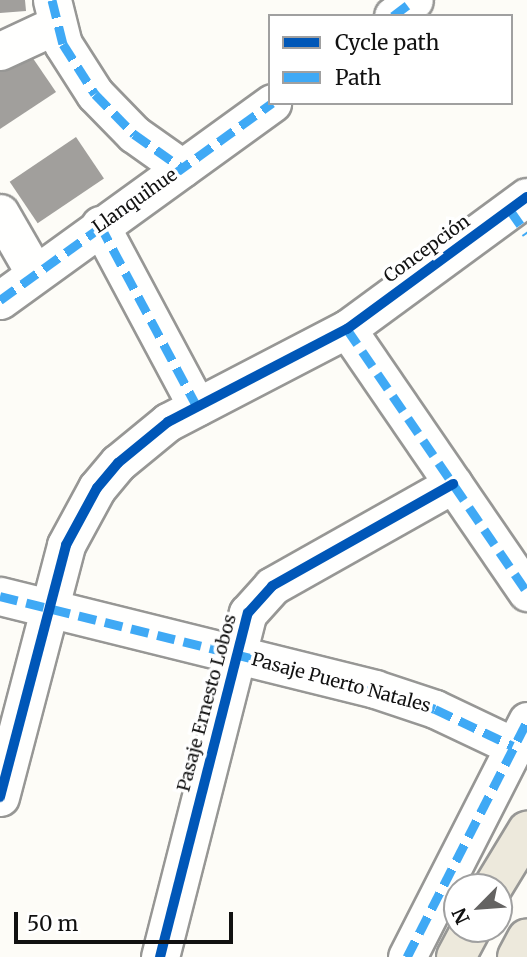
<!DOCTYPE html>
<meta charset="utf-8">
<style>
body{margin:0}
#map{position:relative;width:527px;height:957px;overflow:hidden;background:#fdfcf7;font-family:Merriweather,serif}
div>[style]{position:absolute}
.building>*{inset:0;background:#a19f9c;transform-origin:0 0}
.roads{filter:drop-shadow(2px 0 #979795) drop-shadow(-2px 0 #979795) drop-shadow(0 2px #979795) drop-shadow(0 -2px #979795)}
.minor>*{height:37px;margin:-18.5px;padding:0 18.5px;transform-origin:18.5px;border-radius:18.5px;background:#fffffe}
.major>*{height:38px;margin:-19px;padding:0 19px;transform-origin:19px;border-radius:19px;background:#ede9dc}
.quiet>*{height:9px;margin-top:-4.5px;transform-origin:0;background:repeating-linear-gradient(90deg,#3fa9f5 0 18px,transparent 0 27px)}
.cycleway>*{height:10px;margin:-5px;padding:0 5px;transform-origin:5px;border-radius:5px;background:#0057b8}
span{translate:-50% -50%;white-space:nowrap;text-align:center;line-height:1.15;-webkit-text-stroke:7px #fff;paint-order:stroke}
.street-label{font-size:18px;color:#111}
.legend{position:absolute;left:268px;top:14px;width:245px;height:91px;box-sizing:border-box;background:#fff;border:2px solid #a0a0a0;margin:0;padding:9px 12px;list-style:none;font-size:21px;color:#111}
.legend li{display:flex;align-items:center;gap:14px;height:35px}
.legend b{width:35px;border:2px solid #a0a0a0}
.north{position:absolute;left:443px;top:873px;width:70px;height:70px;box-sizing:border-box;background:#fff;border:2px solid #a0a0a0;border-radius:50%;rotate:245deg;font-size:19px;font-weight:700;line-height:28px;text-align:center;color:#111}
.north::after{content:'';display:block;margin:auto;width:24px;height:32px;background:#646362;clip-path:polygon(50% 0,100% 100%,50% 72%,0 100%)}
.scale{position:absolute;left:14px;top:912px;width:219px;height:32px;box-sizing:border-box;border:4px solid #111;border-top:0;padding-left:9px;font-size:21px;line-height:24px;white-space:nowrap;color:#111;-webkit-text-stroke:5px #fff;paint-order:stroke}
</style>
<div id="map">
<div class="building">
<div style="clip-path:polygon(0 0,25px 0,26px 11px,0 13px)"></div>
<div style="clip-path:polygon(28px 51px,56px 92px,0 129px,0 69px)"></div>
<div style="left:76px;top:137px;width:50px;height:80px;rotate:56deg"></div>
</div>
<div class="roads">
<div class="minor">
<div style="left:52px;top:0;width:45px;rotate:76deg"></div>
<div style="left:63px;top:44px;width:59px;rotate:57.4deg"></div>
<div style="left:95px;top:94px;width:56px;rotate:45.7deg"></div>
<div style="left:134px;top:134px;width:59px;rotate:35.3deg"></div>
<div style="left:393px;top:16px;width:26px;rotate:-37deg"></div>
<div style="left:0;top:51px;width:62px;rotate:-24.9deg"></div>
<div style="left:0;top:213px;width:68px;rotate:60deg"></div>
<div style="left:100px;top:225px;width:206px;rotate:61.9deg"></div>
<div style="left:0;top:300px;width:336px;rotate:-35.9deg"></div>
<div style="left:347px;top:329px;width:319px;rotate:55.6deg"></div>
<div style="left:0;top:596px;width:386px;rotate:13.9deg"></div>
<div style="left:375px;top:689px;width:63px;rotate:18.4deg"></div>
<div style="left:435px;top:709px;width:86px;rotate:25.4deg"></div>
<div style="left:0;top:797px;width:260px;rotate:-75.3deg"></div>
<div style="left:66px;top:545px;width:65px;rotate:-61.5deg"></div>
<div style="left:97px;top:488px;width:33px;rotate:-50deg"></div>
<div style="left:118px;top:463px;width:65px;rotate:-39.4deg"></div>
<div style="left:168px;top:422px;width:202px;rotate:-27.5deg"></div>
<div style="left:347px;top:329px;width:223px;rotate:-36.3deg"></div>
<div style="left:160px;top:957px;width:355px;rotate:-75.7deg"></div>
<div style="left:248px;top:613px;width:36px;rotate:-48deg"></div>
<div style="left:272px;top:586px;width:208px;rotate:-29.4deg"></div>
<div style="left:407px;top:957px;width:265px;rotate:-63deg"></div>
</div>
<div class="major">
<div style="left:493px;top:887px;width:66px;rotate:-58.7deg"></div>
<div style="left:456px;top:957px;width:32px;rotate:-62deg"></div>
<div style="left:517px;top:957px;width:21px;rotate:-62deg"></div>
</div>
</div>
<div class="quiet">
<div style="left:52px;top:0;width:45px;rotate:76deg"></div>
<div style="left:63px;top:44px;width:59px;rotate:57.4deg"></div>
<div style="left:95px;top:94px;width:56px;rotate:45.7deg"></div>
<div style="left:134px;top:134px;width:59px;rotate:35.3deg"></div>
<div style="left:393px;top:16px;width:26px;rotate:-37deg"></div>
<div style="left:510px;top:210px;width:29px;rotate:55deg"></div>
<div style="left:100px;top:225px;width:206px;rotate:61.9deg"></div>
<div style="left:0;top:300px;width:336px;rotate:-35.9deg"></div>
<div style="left:347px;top:329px;width:319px;rotate:55.6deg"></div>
<div style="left:0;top:596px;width:386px;rotate:13.9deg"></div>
<div style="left:375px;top:689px;width:63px;rotate:18.4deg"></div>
<div style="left:435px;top:709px;width:86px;rotate:25.4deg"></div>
<div style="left:407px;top:957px;width:265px;rotate:-63deg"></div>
</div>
<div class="cycleway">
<div style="left:0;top:797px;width:260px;rotate:-75.3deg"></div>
<div style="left:66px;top:545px;width:65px;rotate:-61.5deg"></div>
<div style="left:97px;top:488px;width:33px;rotate:-50deg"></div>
<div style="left:118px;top:463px;width:65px;rotate:-39.4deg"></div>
<div style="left:168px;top:422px;width:202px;rotate:-27.5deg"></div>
<div style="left:347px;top:329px;width:223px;rotate:-36.3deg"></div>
<div style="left:160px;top:957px;width:355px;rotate:-75.7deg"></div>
<div style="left:248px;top:613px;width:36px;rotate:-48deg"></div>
<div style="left:272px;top:586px;width:208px;rotate:-29.4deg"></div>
</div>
<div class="street-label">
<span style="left:135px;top:201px;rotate:-35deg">Llanquihue</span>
<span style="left:427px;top:249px;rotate:-36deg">Concepción</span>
<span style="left:341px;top:683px;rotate:15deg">Pasaje Puerto Natales</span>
<span style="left:207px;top:703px;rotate:-75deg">Pasaje Ernesto Lobos</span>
</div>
<ul class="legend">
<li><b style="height:9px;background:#0057b8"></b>Cycle path</li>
<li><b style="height:9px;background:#3fa9f5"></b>Path</li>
</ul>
<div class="north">N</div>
<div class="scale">50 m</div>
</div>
